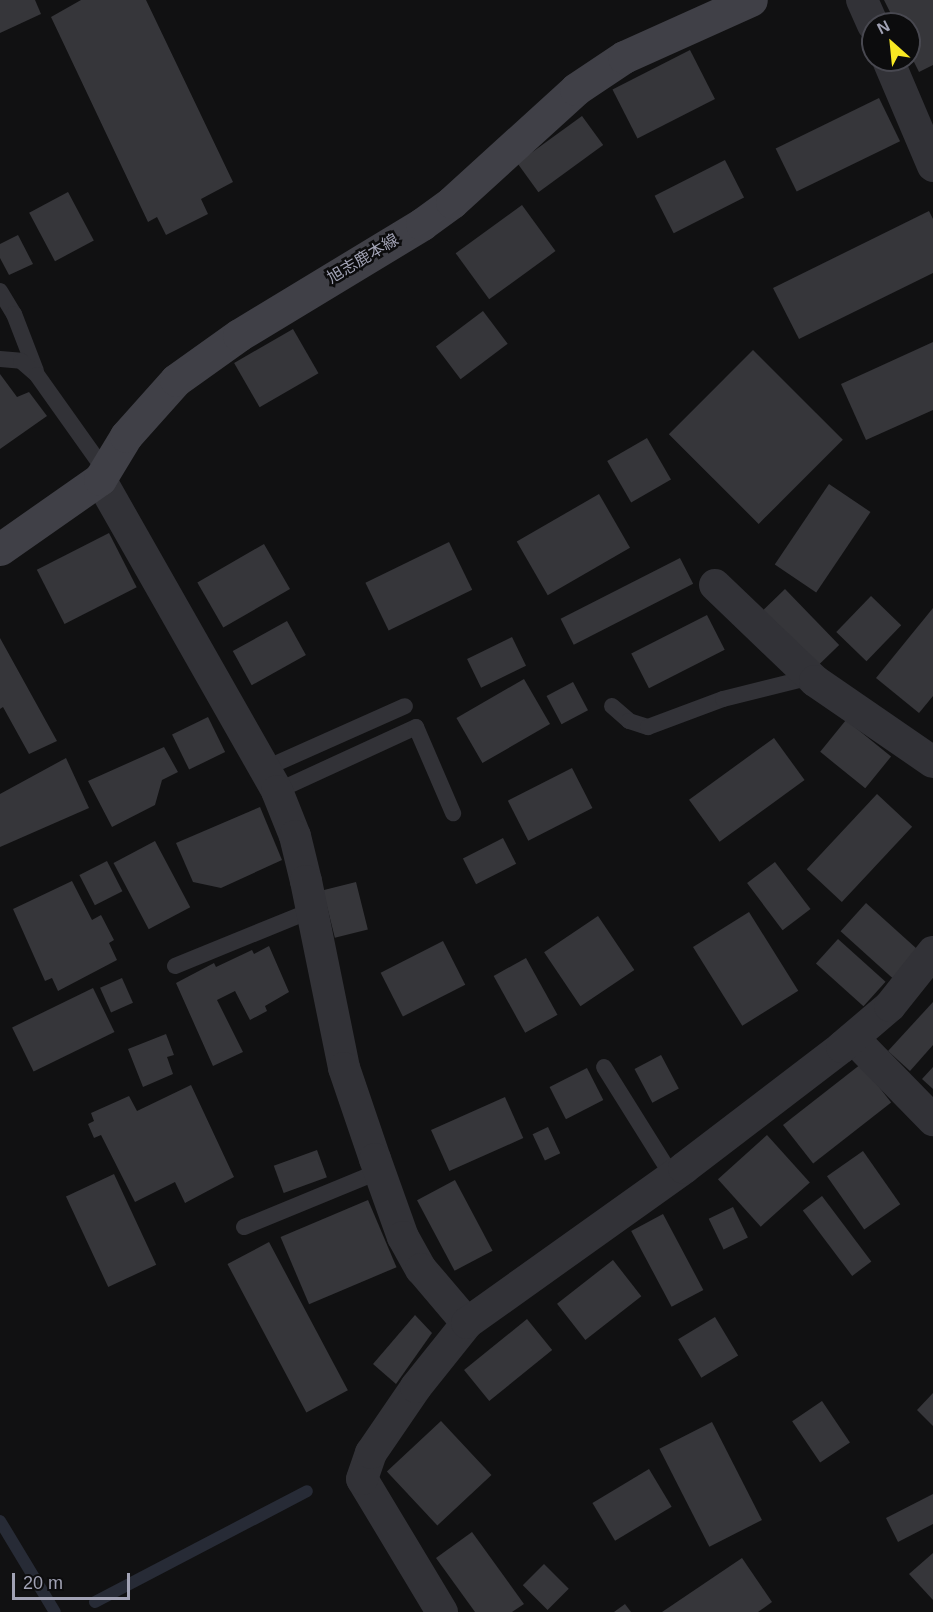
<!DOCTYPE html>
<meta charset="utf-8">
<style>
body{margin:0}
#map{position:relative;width:933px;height:1612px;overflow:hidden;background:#111112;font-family:Helvetica,"Noto Sans JP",sans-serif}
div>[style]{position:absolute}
.stream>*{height:12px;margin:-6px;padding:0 6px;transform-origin:6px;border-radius:6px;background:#272b36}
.building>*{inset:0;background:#36363a;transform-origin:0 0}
.lane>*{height:16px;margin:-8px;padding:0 8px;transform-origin:8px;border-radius:8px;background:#323237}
.street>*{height:32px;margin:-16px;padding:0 16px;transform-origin:16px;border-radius:16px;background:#323237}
.secondary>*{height:33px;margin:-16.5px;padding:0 16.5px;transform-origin:16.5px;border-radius:16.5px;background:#404047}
span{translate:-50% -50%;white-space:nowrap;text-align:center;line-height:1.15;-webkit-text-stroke:5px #0c0c0d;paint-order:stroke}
.street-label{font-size:16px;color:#a1a2b4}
.north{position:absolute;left:861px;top:12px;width:60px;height:60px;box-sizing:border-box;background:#0c0c0d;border:2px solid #484850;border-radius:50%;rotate:333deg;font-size:16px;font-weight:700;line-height:24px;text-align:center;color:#a1a2b4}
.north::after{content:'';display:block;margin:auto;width:21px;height:27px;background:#f8e823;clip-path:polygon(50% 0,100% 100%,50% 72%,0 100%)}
.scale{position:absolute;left:12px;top:1573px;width:118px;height:27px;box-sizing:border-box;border:3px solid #a1a2b4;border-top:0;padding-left:8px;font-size:18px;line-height:21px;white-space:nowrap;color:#a1a2b4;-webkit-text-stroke:4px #0c0c0d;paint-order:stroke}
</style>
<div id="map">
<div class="stream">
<div style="left:0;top:1521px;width:106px;rotate:58.9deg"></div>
<div style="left:95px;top:1602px;width:239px;rotate:-27.6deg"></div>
</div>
<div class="building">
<div style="clip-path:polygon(0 0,35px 0,41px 14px,0 33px)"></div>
<div style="clip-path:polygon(81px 0,146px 0,233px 182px,201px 199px,208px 214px,166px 235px,157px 217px,148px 222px,51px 17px)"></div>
<div style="clip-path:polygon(884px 0,933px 0,933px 65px,919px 72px,909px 52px,909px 24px,896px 24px)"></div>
<div style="left:690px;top:50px;width:55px;height:87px;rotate:63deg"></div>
<div style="left:879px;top:98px;width:48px;height:115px;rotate:64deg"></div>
<div style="left:582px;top:116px;width:36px;height:80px;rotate:54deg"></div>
<div style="left:725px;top:160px;width:42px;height:79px;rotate:63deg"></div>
<div style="left:68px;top:192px;width:55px;height:44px;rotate:62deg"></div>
<div style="left:522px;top:205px;width:57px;height:82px;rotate:54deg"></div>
<div style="clip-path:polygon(929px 211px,933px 219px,933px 273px,799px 339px,773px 288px)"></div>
<div style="clip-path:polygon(18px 235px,33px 264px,9px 275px,0 258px,0 244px)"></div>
<div style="left:483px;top:311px;width:41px;height:59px;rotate:53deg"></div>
<div style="left:293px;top:329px;width:51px;height:68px;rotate:60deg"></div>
<div style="clip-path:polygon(933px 342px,933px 410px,866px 440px,841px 384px)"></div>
<div style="left:753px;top:350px;width:127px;height:119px;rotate:45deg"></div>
<div style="clip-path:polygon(0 374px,17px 397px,29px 392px,47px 416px,0 449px)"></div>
<div style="left:647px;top:438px;width:48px;height:46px;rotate:60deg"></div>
<div style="left:829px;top:484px;width:50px;height:97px;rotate:34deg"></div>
<div style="left:599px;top:494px;width:62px;height:95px;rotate:60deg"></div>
<div style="left:109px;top:533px;width:61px;height:81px;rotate:63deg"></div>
<div style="left:449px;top:542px;width:53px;height:93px;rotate:64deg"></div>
<div style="left:264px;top:544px;width:52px;height:77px;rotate:60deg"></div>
<div style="left:680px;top:558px;width:29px;height:134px;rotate:63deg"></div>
<div style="left:785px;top:589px;width:78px;height:33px;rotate:46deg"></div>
<div style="left:871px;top:596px;width:42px;height:50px;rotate:44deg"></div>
<div style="clip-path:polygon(933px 608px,933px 696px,919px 713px,876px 678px)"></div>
<div style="left:707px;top:615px;width:39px;height:85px;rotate:63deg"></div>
<div style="left:287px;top:621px;width:39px;height:62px;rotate:61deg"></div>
<div style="left:512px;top:637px;width:32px;height:50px;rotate:64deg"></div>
<div style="clip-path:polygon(0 638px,57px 741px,29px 754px,3px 707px,0 709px)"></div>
<div style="left:524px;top:679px;width:52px;height:78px;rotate:60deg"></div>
<div style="left:573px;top:682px;width:32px;height:30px;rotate:62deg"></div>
<div style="left:208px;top:717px;width:39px;height:40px;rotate:64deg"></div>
<div style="left:846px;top:720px;width:58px;height:41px;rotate:39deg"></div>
<div style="left:774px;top:738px;width:52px;height:105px;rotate:54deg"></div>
<div style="clip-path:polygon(164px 747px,178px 772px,162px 780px,155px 805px,112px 827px,88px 781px)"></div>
<div style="clip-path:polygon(66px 758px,89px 808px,0 847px,0 794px)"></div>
<div style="left:572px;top:768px;width:45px;height:72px;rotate:63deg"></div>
<div style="left:877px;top:794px;width:48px;height:103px;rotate:43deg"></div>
<div style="clip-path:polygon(260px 807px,282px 860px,221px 888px,193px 882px,176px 843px)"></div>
<div style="left:503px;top:838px;width:29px;height:45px;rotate:63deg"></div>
<div style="left:155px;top:841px;width:75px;height:47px;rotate:62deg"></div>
<div style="left:107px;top:861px;width:34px;height:31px;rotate:63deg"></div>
<div style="left:775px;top:862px;width:59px;height:35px;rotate:53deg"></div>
<div style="clip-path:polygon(72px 881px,92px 920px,101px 915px,114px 940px,109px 943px,117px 960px,58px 991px,52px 978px,45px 981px,13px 909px)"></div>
<div style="left:356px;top:882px;width:49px;height:34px;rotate:76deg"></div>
<div style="left:866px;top:903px;width:72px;height:38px;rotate:42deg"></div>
<div style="left:749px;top:912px;width:93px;height:66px;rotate:58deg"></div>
<div style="left:598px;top:916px;width:65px;height:65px;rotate:56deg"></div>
<div style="left:838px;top:939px;width:64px;height:33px;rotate:42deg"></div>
<div style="left:443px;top:941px;width:49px;height:70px;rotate:63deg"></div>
<div style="clip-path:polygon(269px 946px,289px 992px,265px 1006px,267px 1011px,250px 1020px,235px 991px,217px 1000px,243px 1052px,213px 1066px,176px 983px,214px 963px,216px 967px,252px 950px,254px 954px)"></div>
<div style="left:526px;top:958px;width:65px;height:37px;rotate:61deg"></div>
<div style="left:122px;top:978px;width:27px;height:24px;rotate:66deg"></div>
<div style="left:93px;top:988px;width:49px;height:90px;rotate:64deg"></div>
<div style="clip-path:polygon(933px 1002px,933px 1045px,910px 1071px,888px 1051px)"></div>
<div style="clip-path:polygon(166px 1034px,174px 1055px,167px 1057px,173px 1074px,143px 1087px,128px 1049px)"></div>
<div style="left:661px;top:1055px;width:38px;height:30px;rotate:62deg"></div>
<div style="left:861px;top:1064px;width:49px;height:99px;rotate:52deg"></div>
<div style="clip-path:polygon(933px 1067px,933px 1089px,922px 1079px)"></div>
<div style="left:587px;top:1068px;width:36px;height:42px;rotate:63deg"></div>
<div style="clip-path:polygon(191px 1085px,234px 1177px,185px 1203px,175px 1182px,135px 1202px,101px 1135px,94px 1138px,88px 1124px,94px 1121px,91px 1113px,129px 1096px,137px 1111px)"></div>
<div style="left:505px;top:1097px;width:45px;height:81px;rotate:66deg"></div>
<div style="left:548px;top:1127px;width:29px;height:17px;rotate:65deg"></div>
<div style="left:767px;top:1135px;width:64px;height:66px;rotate:48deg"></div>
<div style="left:317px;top:1150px;width:29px;height:46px;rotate:70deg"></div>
<div style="left:863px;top:1151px;width:65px;height:44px;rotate:55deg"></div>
<div style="left:114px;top:1174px;width:100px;height:53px;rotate:65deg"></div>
<div style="left:455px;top:1180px;width:80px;height:43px;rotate:62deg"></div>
<div style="left:822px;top:1196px;width:82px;height:24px;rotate:53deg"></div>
<div style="left:368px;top:1200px;width:73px;height:95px;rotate:67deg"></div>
<div style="left:733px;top:1207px;width:34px;height:27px;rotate:64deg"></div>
<div style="left:663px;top:1214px;width:86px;height:36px;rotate:62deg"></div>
<div style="left:269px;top:1242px;width:168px;height:47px;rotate:62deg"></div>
<div style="left:613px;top:1260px;width:46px;height:71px;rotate:52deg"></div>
<div style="clip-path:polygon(415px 1315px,432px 1333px,396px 1384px,373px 1364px)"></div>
<div style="left:715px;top:1317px;width:45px;height:43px;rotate:59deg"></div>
<div style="left:527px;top:1319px;width:40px;height:81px;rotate:51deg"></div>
<div style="clip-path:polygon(933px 1393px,933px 1426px,917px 1410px)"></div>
<div style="left:822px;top:1401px;width:50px;height:36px;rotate:56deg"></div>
<div style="left:441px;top:1421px;width:74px;height:74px;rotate:47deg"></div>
<div style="left:712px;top:1422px;width:110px;height:59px;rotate:63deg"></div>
<div style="left:649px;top:1469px;width:44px;height:66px;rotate:59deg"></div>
<div style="clip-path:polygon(933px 1494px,933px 1524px,898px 1542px,886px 1518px)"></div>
<div style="clip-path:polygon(472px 1532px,524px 1604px,512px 1612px,475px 1612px,436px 1558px)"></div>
<div style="clip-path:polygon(933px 1553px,933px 1600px,909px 1574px)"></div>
<div style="clip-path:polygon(742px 1558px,772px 1602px,758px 1612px,662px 1612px)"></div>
<div style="left:544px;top:1564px;width:35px;height:30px;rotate:45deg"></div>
<div style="clip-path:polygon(625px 1604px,631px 1612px,614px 1612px)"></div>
</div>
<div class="lane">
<div style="left:0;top:291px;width:27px;rotate:59deg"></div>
<div style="left:14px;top:314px;width:61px;rotate:68.9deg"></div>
<div style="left:0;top:359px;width:21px;rotate:5deg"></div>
<div style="left:21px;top:361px;width:21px;rotate:41deg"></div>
<div style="left:37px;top:375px;width:119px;rotate:54.6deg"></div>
<div style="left:612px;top:706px;width:23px;rotate:41deg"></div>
<div style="left:629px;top:721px;width:20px;rotate:18deg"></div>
<div style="left:648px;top:727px;width:80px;rotate:-20.5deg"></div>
<div style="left:723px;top:699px;width:91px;rotate:-14deg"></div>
<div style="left:266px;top:768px;width:152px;rotate:-24deg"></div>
<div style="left:277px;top:791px;width:153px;rotate:-24.7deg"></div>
<div style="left:416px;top:727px;width:94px;rotate:66.7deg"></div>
<div style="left:175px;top:966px;width:148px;rotate:-22.2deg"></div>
<div style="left:604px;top:1067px;width:128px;rotate:58deg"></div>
<div style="left:244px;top:1227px;width:147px;rotate:-22.4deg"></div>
</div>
<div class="street">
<div style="left:862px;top:0;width:27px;rotate:66deg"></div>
<div style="left:888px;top:60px;width:115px;rotate:67deg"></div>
<div style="left:100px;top:479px;width:359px;rotate:60.4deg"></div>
<div style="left:277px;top:791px;width:48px;rotate:68.2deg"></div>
<div style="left:295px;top:836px;width:46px;rotate:76.3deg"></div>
<div style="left:306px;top:881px;width:191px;rotate:78.5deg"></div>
<div style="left:344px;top:1068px;width:96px;rotate:71.2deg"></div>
<div style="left:375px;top:1159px;width:83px;rotate:70.3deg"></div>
<div style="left:403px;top:1237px;width:37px;rotate:61deg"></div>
<div style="left:421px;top:1269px;width:71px;rotate:49.6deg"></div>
<div style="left:715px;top:585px;width:139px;rotate:43.8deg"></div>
<div style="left:815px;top:681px;width:143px;rotate:34.5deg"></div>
<div style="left:853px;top:1038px;width:115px;rotate:45.7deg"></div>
<div style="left:442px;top:1612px;width:155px;rotate:-121deg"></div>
<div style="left:362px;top:1479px;width:28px;rotate:-71deg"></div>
<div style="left:371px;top:1453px;width:80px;rotate:-55.7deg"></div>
<div style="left:416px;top:1387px;width:82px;rotate:-51.4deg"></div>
<div style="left:467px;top:1323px;width:267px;rotate:-35.5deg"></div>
<div style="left:684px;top:1168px;width:199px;rotate:-37.4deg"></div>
<div style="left:842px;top:1047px;width:63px;rotate:-40.5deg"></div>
<div style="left:890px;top:1006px;width:69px;rotate:-51.5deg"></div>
</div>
<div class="secondary">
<div style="left:0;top:549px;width:122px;rotate:-35deg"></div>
<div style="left:100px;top:479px;width:50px;rotate:-58.8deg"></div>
<div style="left:126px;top:436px;width:75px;rotate:-48.2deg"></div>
<div style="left:176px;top:380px;width:77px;rotate:-35.5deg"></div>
<div style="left:239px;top:335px;width:214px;rotate:-31.2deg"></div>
<div style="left:422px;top:224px;width:37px;rotate:-36deg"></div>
<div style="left:452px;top:202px;width:168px;rotate:-42.3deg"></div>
<div style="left:576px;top:89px;width:58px;rotate:-33.7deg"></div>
<div style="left:624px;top:57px;width:139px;rotate:-24.2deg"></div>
</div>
<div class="street-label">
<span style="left:363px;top:259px;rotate:-31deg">旭志鹿本線</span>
</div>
<div class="north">N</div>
<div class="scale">20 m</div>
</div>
